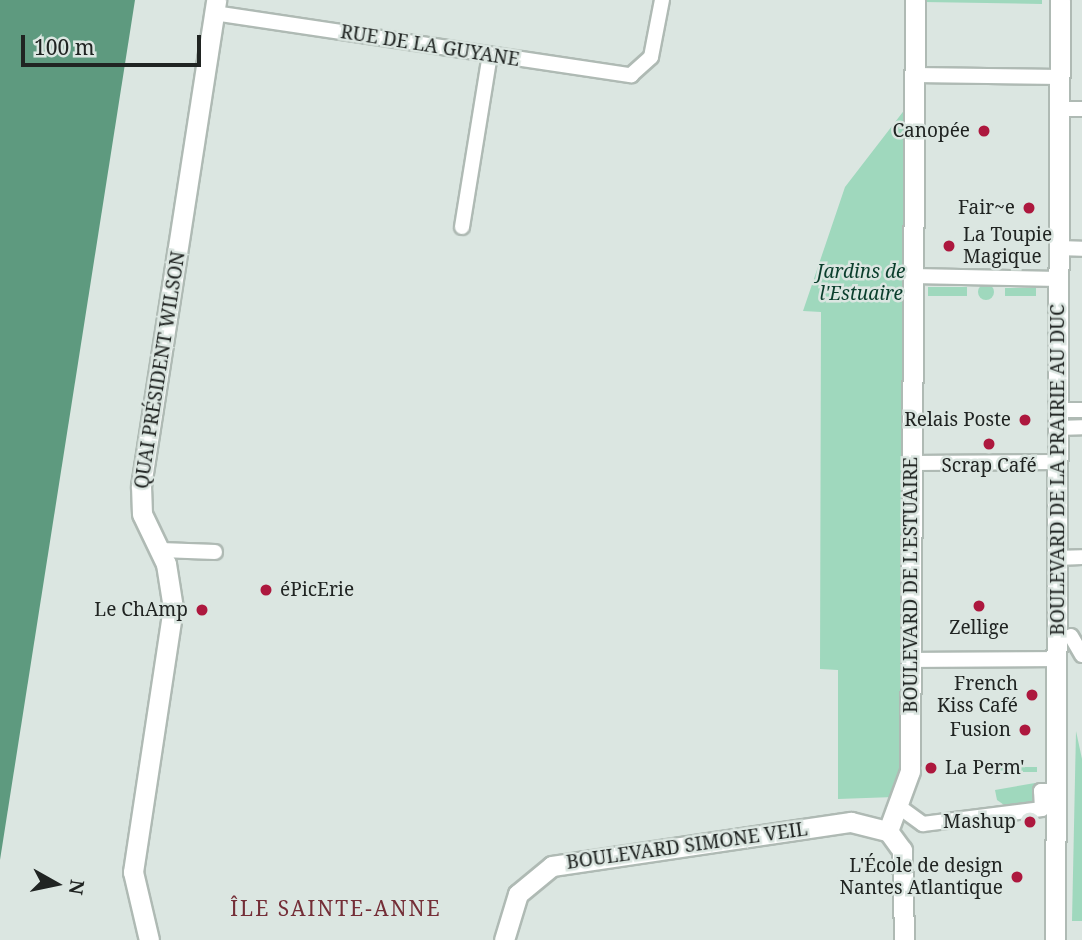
<!DOCTYPE html>
<meta charset="utf-8">
<style>
body{margin:0}
#map{position:relative;width:1082px;height:940px;overflow:hidden;background:#dbe6e1;font-family:"Noto Serif",serif}
div>[style]{position:absolute}
.green>*{inset:0;background:#9fd8bd;transform-origin:0 0}
.round{border-radius:50%}
.water>*{inset:0;background:#5e9a7f}
.roads{filter:drop-shadow(2px 0 #afbab4) drop-shadow(-2px 0 #afbab4) drop-shadow(0 2px #afbab4) drop-shadow(0 -2px #afbab4)}
.minor>*{height:14px;margin:-7px;padding:0 7px;transform-origin:7px;border-radius:7px;background:#fff}
.major>*{height:19px;margin:-9.5px;padding:0 9.5px;transform-origin:9.5px;border-radius:9.5px;background:#fff}
.dots>*{width:19px;height:19px;translate:-50% -50%;box-sizing:border-box;border:4px solid #dbe6e1;border-radius:50%}
span{translate:-50% -50%;white-space:nowrap;text-align:center;line-height:1.15;-webkit-text-stroke:5px #dbe6e1;paint-order:stroke}
.street-label{font-size:19px;color:#202422}
.poi-label{font-size:19px;color:#202422}
.right{translate:-100% -50%;text-align:right}
.left{translate:0 -50%;text-align:left}
.park-label{font-size:19px;color:#0a3e2c;font-style:italic}
.neighbourhood-label{font-size:21px;color:#742e37;letter-spacing:2px}
.north{position:absolute;left:21px;top:849px;width:70px;height:70px;-webkit-text-stroke:5px #dbe6e1;paint-order:stroke;rotate:99deg;font-size:19px;font-weight:700;line-height:28px;text-align:center;color:#202422}
.north::after{content:'';display:block;margin:auto;width:24px;height:32px;background:#202422;clip-path:polygon(50% 0,100% 100%,50% 72%,0 100%)}
.scale{position:absolute;left:21px;top:35px;width:180px;height:32px;box-sizing:border-box;border:4px solid #202422;border-top:0;padding-left:9px;font-size:21px;line-height:24px;white-space:nowrap;color:#202422;-webkit-text-stroke:5px #dbe6e1;paint-order:stroke}
</style>
<div id="map">
<div class="green">
<div style="clip-path:polygon(923px 0,1042px 0,1042px 4px,923px 2px)"></div>
<div style="clip-path:polygon(909px 104px,906px 754px,894px 797px,838px 799px,838px 670px,820px 669px,821px 312px,803px 311px,845px 187px)"></div>
<div class="round" style="left:978px;top:284px;width:16px;height:16px"></div>
<div style="left:928px;top:287px;width:39px;height:9px"></div>
<div style="left:1005px;top:288px;width:31px;height:8px"></div>
<div style="clip-path:polygon(1076px 731px,1082px 759px,1082px 921px,1072px 921px)"></div>
<div style="left:998px;top:767px;width:39px;height:5px"></div>
<div style="clip-path:polygon(1035px 783px,1036px 804px,1007px 807px,997px 800px,995px 790px)"></div>
</div>
<div class="water">
<div style="clip-path:polygon(0 0,135px 0,0 860px)"></div>
</div>
<div class="roads">
<div class="minor">
<div style="left:214px;top:13px;width:422px;rotate:8.5deg"></div>
<div style="left:631px;top:75px;width:27px;rotate:-42deg"></div>
<div style="left:651px;top:57px;width:58px;rotate:-79.1deg"></div>
<div style="left:915px;top:75px;width:145px;rotate:0.8deg"></div>
<div style="left:1060px;top:109px;width:22px"></div>
<div style="left:462px;top:227px;width:174px;rotate:-80.8deg"></div>
<div style="left:1059px;top:248px;width:23px;rotate:2deg"></div>
<div style="left:913px;top:276px;width:146px;rotate:1.2deg"></div>
<div style="left:1058px;top:410px;width:24px"></div>
<div style="left:1058px;top:428px;width:24px;rotate:-2deg"></div>
<div style="left:912px;top:463px;width:146px;rotate:-0.4deg"></div>
<div style="left:161px;top:550px;width:54px;rotate:2.1deg"></div>
<div style="left:1057px;top:558px;width:25px;rotate:-2deg"></div>
<div style="left:1071px;top:636px;width:22px;rotate:60deg"></div>
<div style="left:911px;top:660px;width:146px;rotate:-0.4deg"></div>
<div style="left:898px;top:806px;width:31px;rotate:36deg"></div>
<div style="left:923px;top:824px;width:120px;rotate:-7.2deg"></div>
<div style="left:1042px;top:809px;width:18px;rotate:-93deg"></div>
<div style="left:1041px;top:791px;width:15px"></div>
</div>
<div class="major">
<div style="left:888px;top:831px;width:64px;rotate:-69.9deg"></div>
<div style="left:910px;top:771px;width:771px;rotate:-89.63deg"></div>
<div style="left:149px;top:940px;width:70px;rotate:-103.2deg"></div>
<div style="left:133px;top:872px;width:267px;rotate:-81.4deg"></div>
<div style="left:173px;top:608px;width:45px;rotate:-99deg"></div>
<div style="left:166px;top:564px;width:55px;rotate:-115.6deg"></div>
<div style="left:142px;top:514px;width:28px;rotate:-92deg"></div>
<div style="left:141px;top:486px;width:492px;rotate:-81.2deg"></div>
<div style="left:504px;top:940px;width:48px;rotate:-73.1deg"></div>
<div style="left:518px;top:894px;width:44px;rotate:-39.5deg"></div>
<div style="left:552px;top:866px;width:302px;rotate:-8.4deg"></div>
<div style="left:851px;top:822px;width:38px;rotate:14deg"></div>
<div style="left:888px;top:831px;width:24px;rotate:54deg"></div>
<div style="left:902px;top:850px;width:90px;rotate:88.7deg"></div>
<div style="left:1055px;top:940px;width:940px;rotate:-89.7deg"></div>
</div>
</div>
<div class="dots">
<div style="left:984px;top:131px;background:#ad183e"></div>
<div style="left:1029px;top:208px;background:#ad183e"></div>
<div style="left:949px;top:246px;background:#ad183e"></div>
<div style="left:1025px;top:420px;background:#ad183e"></div>
<div style="left:989px;top:444px;background:#ad183e"></div>
<div style="left:266px;top:590px;background:#ad183e"></div>
<div style="left:979px;top:606px;background:#ad183e"></div>
<div style="left:202px;top:610px;background:#ad183e"></div>
<div style="left:1032px;top:695px;background:#ad183e"></div>
<div style="left:1025px;top:730px;background:#ad183e"></div>
<div style="left:931px;top:768px;background:#ad183e"></div>
<div style="left:1030px;top:822px;background:#ad183e"></div>
<div style="left:1017px;top:877px;background:#ad183e"></div>
</div>
<div class="street-label">
<span style="left:430px;top:46px;rotate:9deg">RUE DE LA GUYANE</span>
<span style="left:160px;top:370px;rotate:-81deg">QUAI PRÉSIDENT WILSON</span>
<span style="left:1058px;top:470px;rotate:-90deg">BOULEVARD DE LA PRAIRIE AU DUC</span>
<span style="left:911px;top:585px;rotate:-90deg">BOULEVARD DE L'ESTUAIRE</span>
<span style="left:687px;top:846px;rotate:-8deg">BOULEVARD SIMONE VEIL</span>
</div>
<div class="poi-label">
<span class="right" style="left:970px;top:131px">Canopée</span>
<span class="right" style="left:1015px;top:208px">Fair~e</span>
<span class="left" style="left:963px;top:246px">La Toupie<br>Magique</span>
<span class="right" style="left:1011px;top:420px">Relais Poste</span>
<span style="left:989px;top:466px">Scrap Café</span>
<span class="left" style="left:280px;top:590px">éPicErie</span>
<span class="right" style="left:188px;top:610px">Le ChAmp</span>
<span style="left:979px;top:628px">Zellige</span>
<span class="right" style="left:1018px;top:695px">French<br>Kiss Café</span>
<span class="right" style="left:1011px;top:730px">Fusion</span>
<span class="left" style="left:945px;top:768px">La Perm'</span>
<span class="right" style="left:1016px;top:822px">Mashup</span>
<span class="right" style="left:1003px;top:877px">L'École de design<br>Nantes Atlantique</span>
</div>
<div class="park-label">
<span style="left:861px;top:283px">Jardins de<br>l'Estuaire</span>
</div>
<div class="neighbourhood-label">
<span style="left:336px;top:908px">ÎLE SAINTE-ANNE</span>
</div>
<div class="north">N</div>
<div class="scale">100 m</div>
</div>
